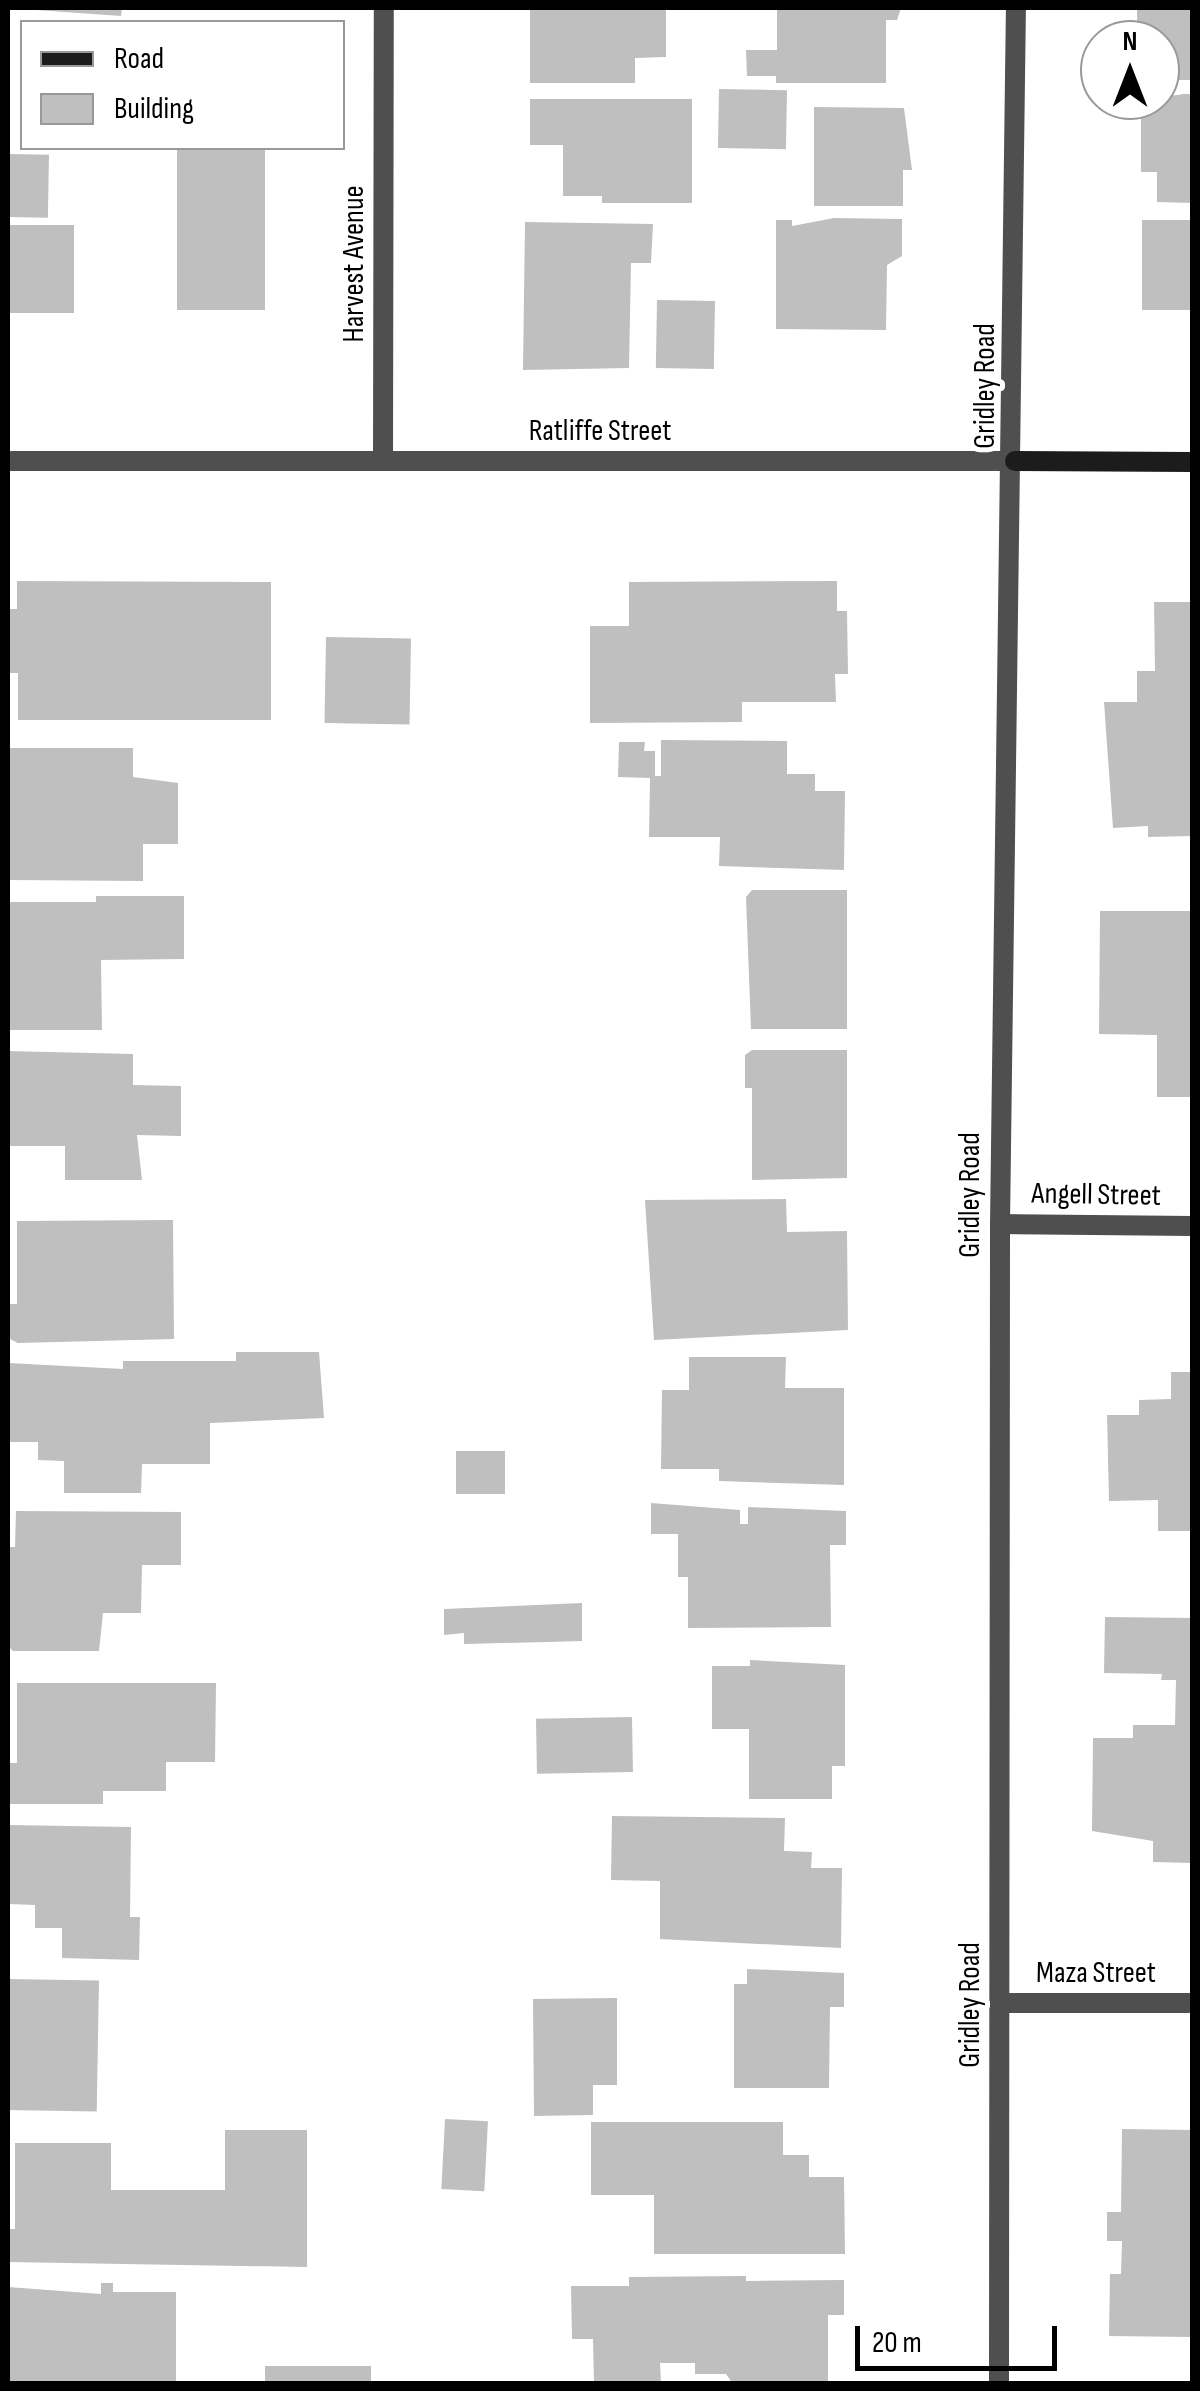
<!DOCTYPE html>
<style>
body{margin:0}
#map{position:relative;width:1200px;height:2391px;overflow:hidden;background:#fff;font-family:"Sofia Sans Condensed",sans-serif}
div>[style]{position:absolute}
.building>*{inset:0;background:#bfbfbf;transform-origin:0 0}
.street>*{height:20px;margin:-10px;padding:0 10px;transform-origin:10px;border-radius:10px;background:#4f4f4f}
.secondary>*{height:20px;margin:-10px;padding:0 10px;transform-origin:10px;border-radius:10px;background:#1c1c1c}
span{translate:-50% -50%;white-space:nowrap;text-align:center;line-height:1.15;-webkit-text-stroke:10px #fff;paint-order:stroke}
.street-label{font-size:30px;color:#000}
.frame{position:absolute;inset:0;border:10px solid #000;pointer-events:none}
.legend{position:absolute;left:20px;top:20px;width:325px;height:130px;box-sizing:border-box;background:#fff;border:2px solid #999;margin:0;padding:12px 18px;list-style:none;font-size:30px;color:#000}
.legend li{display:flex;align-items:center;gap:20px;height:50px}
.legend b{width:50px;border:2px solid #999}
.north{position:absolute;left:1080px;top:20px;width:100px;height:100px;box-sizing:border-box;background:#fff;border:2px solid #999;border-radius:50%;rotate:0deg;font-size:28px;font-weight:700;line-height:40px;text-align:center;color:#000}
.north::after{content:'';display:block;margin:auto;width:35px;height:45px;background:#000;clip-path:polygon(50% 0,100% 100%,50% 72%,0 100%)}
.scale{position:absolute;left:855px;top:2326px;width:202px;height:45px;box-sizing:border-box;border:5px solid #000;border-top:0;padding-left:12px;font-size:30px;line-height:35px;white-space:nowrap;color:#000;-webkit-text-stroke:8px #fff;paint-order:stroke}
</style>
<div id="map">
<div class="building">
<div style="clip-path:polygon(8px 8px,122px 8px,121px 16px)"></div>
<div style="clip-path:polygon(530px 8px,666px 8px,666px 57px,635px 58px,635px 83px,530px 83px)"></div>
<div style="clip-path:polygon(777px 8px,901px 8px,897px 20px,886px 20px,886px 83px,776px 83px,776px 76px,747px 76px,746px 50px,777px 50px)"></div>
<div style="clip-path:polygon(1137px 8px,1192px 8px,1192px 80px,1160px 80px,1160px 40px,1114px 40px,1114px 30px,1137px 30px)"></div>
<div style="left:719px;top:89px;width:68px;height:59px;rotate:1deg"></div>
<div style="clip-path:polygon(1184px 94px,1192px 94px,1192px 203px,1157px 202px,1157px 172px,1141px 172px,1141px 100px)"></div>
<div style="clip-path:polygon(530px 99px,692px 99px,692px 203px,602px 203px,602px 196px,563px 196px,563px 145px,530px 145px)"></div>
<div style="clip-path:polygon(814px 107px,904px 108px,912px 170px,903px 170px,903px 206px,814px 206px)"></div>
<div style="left:177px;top:148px;width:88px;height:162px"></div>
<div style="left:8px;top:154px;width:41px;height:63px;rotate:1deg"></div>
<div style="clip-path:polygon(834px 218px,902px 219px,902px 256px,887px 265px,886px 330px,776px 329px,776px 220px,792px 220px,792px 226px)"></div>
<div style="left:1142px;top:220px;width:50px;height:90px"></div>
<div style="clip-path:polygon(525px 222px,653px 224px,651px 263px,631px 263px,629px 368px,523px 370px)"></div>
<div style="left:8px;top:225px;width:66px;height:88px"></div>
<div style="left:657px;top:300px;width:58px;height:68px;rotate:1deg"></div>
<div style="clip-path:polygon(17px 581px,271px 582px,271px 720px,18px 720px,18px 673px,8px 673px,8px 609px,17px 609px)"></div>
<div style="clip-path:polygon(837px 581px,837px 611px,847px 611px,848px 674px,835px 674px,836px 702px,742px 702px,742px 722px,590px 723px,590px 626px,629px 626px,629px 582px)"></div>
<div style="clip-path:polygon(1154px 602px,1192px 602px,1192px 836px,1148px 837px,1148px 826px,1113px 828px,1104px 702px,1137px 702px,1137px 671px,1155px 671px)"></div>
<div style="left:326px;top:637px;width:85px;height:86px;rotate:1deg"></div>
<div style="clip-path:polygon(661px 740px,787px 741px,787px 774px,815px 774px,815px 791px,845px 791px,844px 870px,719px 866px,720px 837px,649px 837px,650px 778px,618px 777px,619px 742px,645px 742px,644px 751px,655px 751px,655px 776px,661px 776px)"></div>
<div style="clip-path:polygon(8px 748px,133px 748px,133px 777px,178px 783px,178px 844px,143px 844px,143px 881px,9px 880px)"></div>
<div style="clip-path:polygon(752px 890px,847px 890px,847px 1029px,751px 1029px,746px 897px)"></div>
<div style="clip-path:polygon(96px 896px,184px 896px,184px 959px,101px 960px,102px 1030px,8px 1030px,8px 902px,96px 902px)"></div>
<div style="clip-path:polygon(1100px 911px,1192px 911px,1192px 1097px,1157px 1097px,1157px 1035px,1099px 1034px)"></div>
<div style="clip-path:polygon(752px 1050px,847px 1050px,847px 1178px,752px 1180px,752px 1088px,745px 1088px,745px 1055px)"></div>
<div style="clip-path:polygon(8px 1051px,133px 1054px,133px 1085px,181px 1086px,181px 1136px,137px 1135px,142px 1180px,65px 1180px,65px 1146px,8px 1146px)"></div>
<div style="clip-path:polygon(786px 1199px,787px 1232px,847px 1231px,848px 1330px,654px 1340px,645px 1200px)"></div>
<div style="clip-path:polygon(173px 1220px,174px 1339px,18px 1343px,8px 1338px,8px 1304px,17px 1304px,17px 1221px)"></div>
<div style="clip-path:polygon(236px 1352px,319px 1352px,324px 1418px,210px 1423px,210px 1464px,142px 1464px,141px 1493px,64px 1493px,64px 1461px,38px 1460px,38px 1442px,8px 1442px,8px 1363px,123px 1369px,123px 1361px,236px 1361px)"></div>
<div style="clip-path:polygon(689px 1357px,786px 1357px,785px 1388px,844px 1388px,844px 1485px,719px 1481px,719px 1469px,661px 1469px,662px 1390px,689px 1390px)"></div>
<div style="clip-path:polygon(1171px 1372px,1192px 1372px,1192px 1531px,1158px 1531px,1158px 1500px,1109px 1501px,1107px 1415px,1139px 1415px,1139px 1400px,1171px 1399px)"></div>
<div style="left:456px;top:1451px;width:49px;height:43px"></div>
<div style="clip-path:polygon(651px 1503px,740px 1510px,740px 1524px,748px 1524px,748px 1507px,846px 1511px,846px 1545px,830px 1545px,831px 1627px,688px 1628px,688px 1577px,678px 1577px,678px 1534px,651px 1534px)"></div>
<div style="clip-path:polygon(16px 1511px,181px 1512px,181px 1565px,142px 1565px,141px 1613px,103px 1613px,99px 1651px,13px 1651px,8px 1646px,8px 1547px,15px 1547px)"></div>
<div style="clip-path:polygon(582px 1603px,582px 1641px,464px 1644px,464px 1633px,444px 1635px,444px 1609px)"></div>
<div style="clip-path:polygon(1105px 1617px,1192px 1618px,1192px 1863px,1153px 1862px,1153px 1841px,1092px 1831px,1093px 1738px,1133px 1738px,1133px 1725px,1175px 1725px,1176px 1680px,1161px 1680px,1162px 1674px,1104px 1673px)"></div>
<div style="clip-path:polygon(750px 1660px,845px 1665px,845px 1766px,832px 1766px,832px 1799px,749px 1799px,749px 1729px,712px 1729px,712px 1666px,750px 1666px)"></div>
<div style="clip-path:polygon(17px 1683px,216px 1683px,215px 1762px,166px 1762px,166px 1791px,103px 1791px,103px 1804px,8px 1804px,8px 1763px,17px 1763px)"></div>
<div style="left:632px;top:1717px;width:55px;height:96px;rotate:89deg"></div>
<div style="clip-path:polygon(612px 1816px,785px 1818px,784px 1851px,812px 1852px,811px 1868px,842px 1868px,841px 1948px,660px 1939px,660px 1881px,611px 1880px)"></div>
<div style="clip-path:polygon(8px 1825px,131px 1827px,130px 1917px,140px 1917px,139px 1960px,62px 1958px,62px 1928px,35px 1928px,35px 1905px,8px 1904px)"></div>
<div style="clip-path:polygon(747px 1969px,844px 1973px,844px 2007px,830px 2007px,829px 2088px,734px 2088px,734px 1984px,747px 1984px)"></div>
<div style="left:8px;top:1979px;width:91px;height:131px;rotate:1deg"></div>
<div style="clip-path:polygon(617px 1998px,617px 2085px,593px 2085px,593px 2115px,534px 2116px,533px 1999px)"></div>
<div style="left:445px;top:2119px;width:43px;height:70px;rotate:3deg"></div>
<div style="clip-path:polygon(591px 2122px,783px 2122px,783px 2155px,809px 2155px,809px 2177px,844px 2177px,845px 2254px,654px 2254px,654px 2195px,591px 2195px)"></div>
<div style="clip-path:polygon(1122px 2129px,1192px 2130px,1192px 2337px,1109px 2336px,1110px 2274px,1121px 2274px,1122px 2241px,1107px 2241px,1107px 2212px,1121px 2212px)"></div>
<div style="clip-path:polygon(225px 2130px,307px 2130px,307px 2267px,8px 2262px,8px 2229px,15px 2229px,15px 2143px,111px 2143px,111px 2190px,225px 2190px)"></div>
<div style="clip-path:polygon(746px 2276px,746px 2281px,844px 2280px,844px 2315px,828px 2315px,828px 2384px,733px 2384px,726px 2374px,695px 2374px,695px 2363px,660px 2363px,661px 2384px,594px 2384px,593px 2339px,572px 2339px,571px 2286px,629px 2286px,629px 2277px)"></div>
<div style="clip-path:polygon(101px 2283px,113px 2283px,113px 2292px,176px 2292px,176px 2384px,8px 2384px,8px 2287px,101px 2294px)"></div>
<div style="left:265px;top:2366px;width:106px;height:18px"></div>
</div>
<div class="street">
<div style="left:8px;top:461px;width:1007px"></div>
<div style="left:383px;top:461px;width:453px;rotate:-89.9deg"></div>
<div style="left:1000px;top:1224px;width:192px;rotate:0.6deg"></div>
<div style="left:1000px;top:2003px;width:192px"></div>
<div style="left:999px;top:2384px;width:1160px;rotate:-89.95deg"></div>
<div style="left:1000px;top:1224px;width:1216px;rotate:-89.25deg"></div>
</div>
<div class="secondary">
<div style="left:1015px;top:461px;width:177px;rotate:0.3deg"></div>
</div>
<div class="street-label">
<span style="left:354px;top:264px;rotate:-90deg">Harvest Avenue</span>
<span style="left:985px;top:386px;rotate:-90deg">Gridley Road</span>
<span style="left:600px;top:431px">Ratliffe Street</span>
<span style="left:970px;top:1195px;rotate:-90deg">Gridley Road</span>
<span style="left:1096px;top:1195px;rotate:1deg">Angell Street</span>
<span style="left:1096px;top:1973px">Maza Street</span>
<span style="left:970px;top:2005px;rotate:-90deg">Gridley Road</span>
</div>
<div class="frame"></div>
<ul class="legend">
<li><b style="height:12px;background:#1c1c1c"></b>Road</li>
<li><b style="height:28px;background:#bfbfbf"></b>Building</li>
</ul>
<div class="north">N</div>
<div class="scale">20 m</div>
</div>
